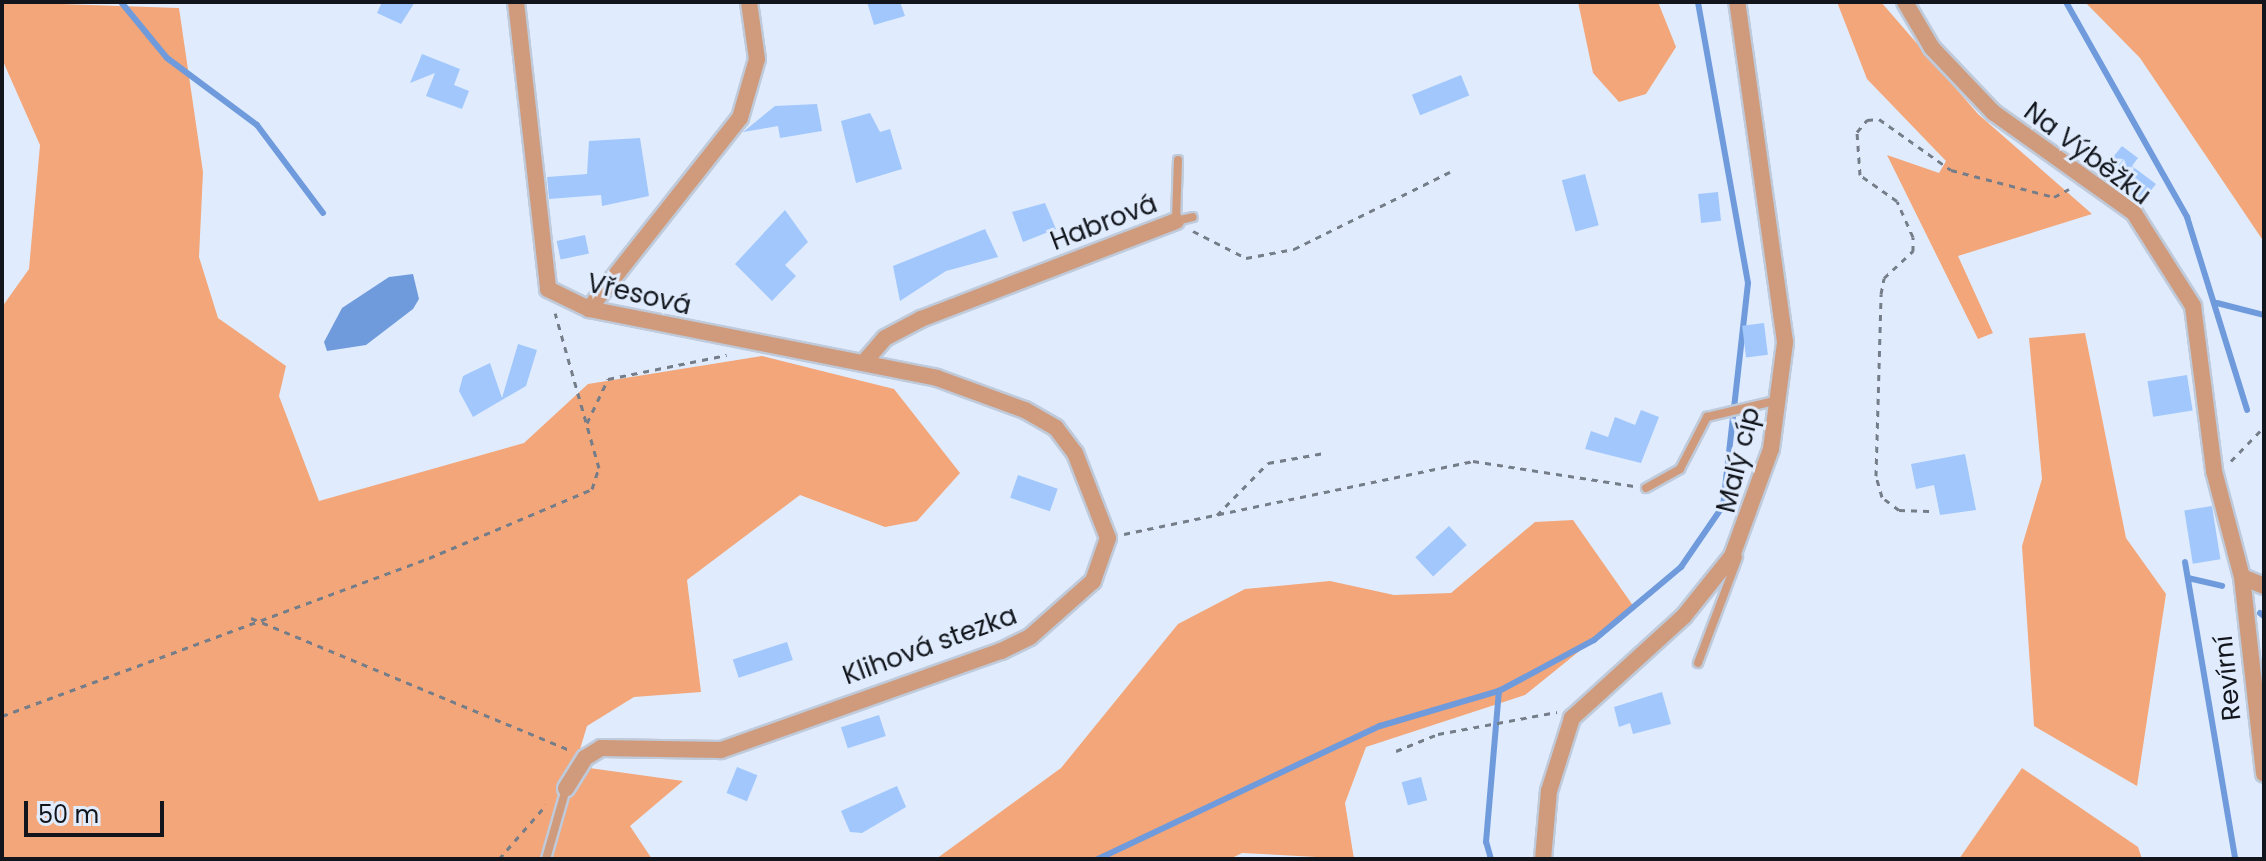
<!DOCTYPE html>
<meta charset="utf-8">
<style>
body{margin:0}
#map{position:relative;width:2266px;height:861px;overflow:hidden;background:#e0ecfe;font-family:Poppins,sans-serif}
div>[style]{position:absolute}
.forest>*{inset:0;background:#f2a679}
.water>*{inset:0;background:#6f9bdc}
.stream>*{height:6px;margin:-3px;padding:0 3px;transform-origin:3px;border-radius:3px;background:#6f9bdc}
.building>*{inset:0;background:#a1c7fc;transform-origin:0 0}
.path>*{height:3px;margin-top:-1.5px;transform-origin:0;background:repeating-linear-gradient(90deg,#757d89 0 6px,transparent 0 12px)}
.roads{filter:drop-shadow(2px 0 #bfcada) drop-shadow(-2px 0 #bfcada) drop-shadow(0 2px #bfcada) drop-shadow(0 -2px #bfcada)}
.service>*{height:8px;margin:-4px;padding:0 4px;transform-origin:4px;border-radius:4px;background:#cf9b7c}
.minor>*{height:16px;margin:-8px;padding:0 8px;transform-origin:8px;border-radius:8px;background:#cf9b7c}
span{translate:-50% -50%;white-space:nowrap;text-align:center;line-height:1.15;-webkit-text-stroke:6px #e0ecfe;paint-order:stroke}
.street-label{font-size:26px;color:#12161c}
.frame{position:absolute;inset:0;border:4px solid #12161c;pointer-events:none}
.scale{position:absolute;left:24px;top:801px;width:140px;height:36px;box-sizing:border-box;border:4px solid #12161c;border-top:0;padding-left:10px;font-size:24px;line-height:28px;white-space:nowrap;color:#12161c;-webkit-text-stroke:6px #e0ecfe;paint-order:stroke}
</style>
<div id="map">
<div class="forest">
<div style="clip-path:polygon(2px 2px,179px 8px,203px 172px,199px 257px,218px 318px,286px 366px,279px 396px,319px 501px,524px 443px,588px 384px,762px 356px,894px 389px,960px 473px,917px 521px,885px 527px,800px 495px,687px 580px,701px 692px,634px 697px,587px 726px,575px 766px,683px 781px,630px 826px,652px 859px,2px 859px,2px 307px,29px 269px,40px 145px,2px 59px)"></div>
<div style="clip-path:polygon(1578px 2px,1658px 2px,1676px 47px,1646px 94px,1619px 102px,1593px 73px)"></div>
<div style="clip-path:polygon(1837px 2px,1881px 2px,1978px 114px,2092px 214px,1958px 256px,1993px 333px,1978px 339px,1887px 155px,1939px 173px,1946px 161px,1867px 79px)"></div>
<div style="clip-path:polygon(2085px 2px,2264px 2px,2264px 242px,2140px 58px)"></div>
<div style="clip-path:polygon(2085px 333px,2126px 538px,2166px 594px,2137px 786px,2034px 726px,2022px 546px,2042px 479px,2029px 338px)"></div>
<div style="clip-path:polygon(1573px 520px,1634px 607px,1525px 695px,1366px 747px,1345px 803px,1354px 859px,1242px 853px,1230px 859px,936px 859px,1061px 768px,1178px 624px,1245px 589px,1330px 581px,1394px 595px,1451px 593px,1535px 522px)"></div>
<div style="clip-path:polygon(2022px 768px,2138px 847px,2142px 859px,1959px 859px)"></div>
</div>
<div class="water">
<div style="clip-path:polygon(413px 274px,419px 299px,413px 309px,366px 345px,327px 351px,324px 342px,342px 308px,389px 277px)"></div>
</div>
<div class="stream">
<div style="left:121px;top:2px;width:72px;rotate:50.6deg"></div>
<div style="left:167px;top:58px;width:112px;rotate:36.7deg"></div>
<div style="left:257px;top:125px;width:110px;rotate:53.1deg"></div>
<div style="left:2066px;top:2px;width:247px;rotate:60.6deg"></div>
<div style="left:2187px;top:217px;width:202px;rotate:72.7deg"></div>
<div style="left:2217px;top:303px;width:49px;rotate:14.3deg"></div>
<div style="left:2185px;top:562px;width:301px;rotate:80.4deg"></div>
<div style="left:2188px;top:578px;width:35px;rotate:13deg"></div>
<div style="left:2260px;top:613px;width:5px;rotate:37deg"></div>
<div style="left:1098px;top:859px;width:312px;rotate:-25.3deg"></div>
<div style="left:1380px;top:726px;width:124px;rotate:-16.4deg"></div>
<div style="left:1499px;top:691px;width:108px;rotate:-28.2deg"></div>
<div style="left:1594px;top:640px;width:114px;rotate:-40deg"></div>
<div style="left:1681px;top:567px;width:74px;rotate:-55.5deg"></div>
<div style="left:1723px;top:506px;width:224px;rotate:-83.6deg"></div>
<div style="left:1748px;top:283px;width:285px;rotate:-100.1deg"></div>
<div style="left:1491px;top:859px;width:18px;rotate:-106deg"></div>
<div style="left:1486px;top:842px;width:152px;rotate:-85.1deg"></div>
</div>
<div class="building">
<div style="clip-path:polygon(382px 2px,415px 2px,401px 24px,377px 13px)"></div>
<div style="clip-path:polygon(867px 2px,900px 2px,905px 16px,874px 25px)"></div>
<div style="clip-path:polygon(422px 54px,460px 69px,454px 85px,469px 91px,462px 109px,426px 96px,435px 73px,410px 83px)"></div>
<div style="left:1461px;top:75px;width:22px;height:53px;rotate:68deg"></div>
<div style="clip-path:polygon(817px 104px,822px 131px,780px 138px,778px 126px,743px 132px,775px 106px)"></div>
<div style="clip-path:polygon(870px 113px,880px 132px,890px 129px,902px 169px,856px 183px,841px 121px)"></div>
<div style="clip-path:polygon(640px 138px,649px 196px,602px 206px,601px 195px,549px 199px,547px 177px,587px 174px,589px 141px)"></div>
<div style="clip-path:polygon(2122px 146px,2138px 158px,2132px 166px,2156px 184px,2141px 203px,2101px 172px)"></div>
<div style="left:1585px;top:174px;width:53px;height:24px;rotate:75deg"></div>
<div style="left:1718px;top:192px;width:29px;height:20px;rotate:84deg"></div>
<div style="clip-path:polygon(1045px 203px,1056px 229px,1023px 242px,1012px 212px)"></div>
<div style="clip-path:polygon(785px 210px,808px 242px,785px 265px,796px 276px,772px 301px,735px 264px)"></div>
<div style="clip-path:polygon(985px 229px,998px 257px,946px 271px,900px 301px,893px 266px)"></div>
<div style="left:585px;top:235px;width:19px;height:29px;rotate:78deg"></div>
<div style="left:1764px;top:323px;width:32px;height:22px;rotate:83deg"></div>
<div style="clip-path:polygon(518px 344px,537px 350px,526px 386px,473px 417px,459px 391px,463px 376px,490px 363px,502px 398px)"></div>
<div style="left:2187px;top:375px;width:36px;height:40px;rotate:81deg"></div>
<div style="clip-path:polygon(1641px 410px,1659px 417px,1641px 463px,1585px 449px,1591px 431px,1608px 437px,1615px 417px,1635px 425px)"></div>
<div style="clip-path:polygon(1965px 454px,1976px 510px,1940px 515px,1934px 485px,1916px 489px,1911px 464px)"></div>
<div style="left:1018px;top:475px;width:42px;height:24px;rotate:19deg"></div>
<div style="left:2212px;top:506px;width:54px;height:28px;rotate:81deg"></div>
<div style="left:1449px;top:526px;width:26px;height:46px;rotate:47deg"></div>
<div style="left:787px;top:642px;width:19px;height:57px;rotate:72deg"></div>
<div style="clip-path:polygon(1662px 692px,1671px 724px,1633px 734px,1630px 723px,1619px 727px,1614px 707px)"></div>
<div style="left:879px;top:715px;width:22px;height:40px;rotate:72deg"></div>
<div style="left:737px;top:767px;width:22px;height:28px;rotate:22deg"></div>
<div style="left:1421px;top:777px;width:24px;height:20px;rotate:75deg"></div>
<div style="clip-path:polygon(897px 786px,906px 807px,862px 833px,850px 832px,841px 811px)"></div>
</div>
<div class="path">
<div style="left:1193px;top:231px;width:59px;rotate:27deg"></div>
<div style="left:1246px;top:258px;width:49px;rotate:-10.6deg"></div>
<div style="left:1294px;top:249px;width:174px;rotate:-26.3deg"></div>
<div style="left:587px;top:423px;width:49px;rotate:-64.5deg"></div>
<div style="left:608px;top:379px;width:121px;rotate:-11.4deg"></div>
<div style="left:2231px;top:461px;width:47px;rotate:-45.9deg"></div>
<div style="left:1929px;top:511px;width:30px;rotate:-178deg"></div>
<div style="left:1899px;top:510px;width:21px;rotate:-143deg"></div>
<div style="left:1882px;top:497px;width:22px;rotate:-106deg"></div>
<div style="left:1876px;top:476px;width:182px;rotate:-88.4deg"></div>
<div style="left:1881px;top:294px;width:16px;rotate:-79deg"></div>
<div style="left:1884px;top:278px;width:40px;rotate:-43deg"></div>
<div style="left:1913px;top:251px;width:14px;rotate:-90deg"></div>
<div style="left:1913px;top:237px;width:39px;rotate:-114deg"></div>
<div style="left:1897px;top:201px;width:45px;rotate:-144.9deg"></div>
<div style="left:1860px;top:175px;width:43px;rotate:-94deg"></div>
<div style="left:1857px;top:132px;width:16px;rotate:-50deg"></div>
<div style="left:1867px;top:120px;width:12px;rotate:-5deg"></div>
<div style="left:1879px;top:119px;width:88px;rotate:35.3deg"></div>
<div style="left:1951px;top:170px;width:106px;rotate:14.7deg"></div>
<div style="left:2054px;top:197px;width:17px;rotate:-28deg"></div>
<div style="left:1217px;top:515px;width:73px;rotate:-45.6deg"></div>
<div style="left:1268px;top:463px;width:57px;rotate:-10.1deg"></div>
<div style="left:1124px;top:534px;width:357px;rotate:-11.8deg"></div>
<div style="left:1473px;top:461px;width:163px;rotate:8.8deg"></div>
<div style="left:251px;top:618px;width:344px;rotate:22.5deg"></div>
<div style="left:2px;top:716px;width:455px;rotate:-20.3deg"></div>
<div style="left:429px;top:558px;width:177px;rotate:-22.9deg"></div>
<div style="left:592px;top:489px;width:22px;rotate:-72deg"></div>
<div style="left:599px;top:468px;width:161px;rotate:-105.8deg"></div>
<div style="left:1396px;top:751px;width:45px;rotate:-22deg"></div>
<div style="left:1438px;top:734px;width:121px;rotate:-10.5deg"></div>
<div style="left:499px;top:859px;width:72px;rotate:-49deg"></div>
</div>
<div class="roads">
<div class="service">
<div style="left:1178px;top:160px;width:61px;rotate:91.9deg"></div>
<div style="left:1176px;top:221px;width:17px;rotate:-13deg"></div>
<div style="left:1646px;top:488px;width:39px;rotate:-29deg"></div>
<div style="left:1680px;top:469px;width:59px;rotate:-62.6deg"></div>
<div style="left:1707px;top:417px;width:74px;rotate:-13.3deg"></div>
<div style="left:1698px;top:663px;width:113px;rotate:-69.3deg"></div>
<div style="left:546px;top:859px;width:73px;rotate:-74.1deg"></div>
</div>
<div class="minor">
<div style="left:516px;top:2px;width:289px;rotate:83.6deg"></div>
<div style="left:548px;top:289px;width:46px;rotate:26deg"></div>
<div style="left:589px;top:309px;width:355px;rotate:11.2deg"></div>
<div style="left:937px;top:378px;width:94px;rotate:20deg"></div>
<div style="left:1025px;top:410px;width:36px;rotate:30deg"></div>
<div style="left:1056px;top:428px;width:31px;rotate:53deg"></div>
<div style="left:1075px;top:453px;width:91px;rotate:68.8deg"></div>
<div style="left:1108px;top:538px;width:46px;rotate:109.2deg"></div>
<div style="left:1093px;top:581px;width:84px;rotate:138.4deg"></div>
<div style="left:1030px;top:637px;width:32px;rotate:154deg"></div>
<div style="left:1001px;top:651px;width:297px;rotate:160.5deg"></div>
<div style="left:721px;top:750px;width:120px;rotate:-179deg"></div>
<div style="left:601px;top:748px;width:19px;rotate:148deg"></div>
<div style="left:585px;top:758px;width:36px;rotate:122deg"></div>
<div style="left:1905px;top:2px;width:53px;rotate:59.6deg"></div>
<div style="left:1932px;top:48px;width:90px;rotate:46.4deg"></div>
<div style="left:1994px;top:113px;width:172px;rotate:35.5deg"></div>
<div style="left:2134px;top:213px;width:110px;rotate:57.6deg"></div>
<div style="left:2193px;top:306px;width:166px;rotate:82.7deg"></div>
<div style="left:2214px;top:471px;width:110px;rotate:75.2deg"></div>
<div style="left:2242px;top:577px;width:198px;rotate:83.6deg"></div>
<div style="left:589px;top:309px;width:243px;rotate:-51.7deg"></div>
<div style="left:740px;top:118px;width:61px;rotate:-73.9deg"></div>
<div style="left:757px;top:59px;width:58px;rotate:-98deg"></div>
<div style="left:866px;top:360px;width:29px;rotate:-49deg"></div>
<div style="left:885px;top:338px;width:41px;rotate:-27.8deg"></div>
<div style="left:921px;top:319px;width:273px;rotate:-21deg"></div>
<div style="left:2242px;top:577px;width:24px;rotate:22deg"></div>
<div style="left:1543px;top:859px;width:68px;rotate:-85deg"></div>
<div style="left:1549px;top:791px;width:77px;rotate:-72.5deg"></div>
<div style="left:1572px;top:718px;width:151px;rotate:-42.3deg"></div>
<div style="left:1684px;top:616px;width:77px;rotate:-51.3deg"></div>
<div style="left:1732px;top:556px;width:114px;rotate:-70deg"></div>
<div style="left:1771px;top:449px;width:108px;rotate:-82.5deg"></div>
<div style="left:1785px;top:342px;width:343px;rotate:-98deg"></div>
</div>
</div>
<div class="street-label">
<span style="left:2087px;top:154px;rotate:37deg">Na Výběžku</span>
<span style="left:1104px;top:223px;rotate:-21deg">Habrová</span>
<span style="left:639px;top:295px;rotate:13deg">Vřesová</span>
<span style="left:1739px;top:460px;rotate:-76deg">Malý cíp</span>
<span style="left:930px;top:646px;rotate:-20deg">Klihová stezka</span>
<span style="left:2228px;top:678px;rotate:-96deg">Revírní</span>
</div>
<div class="frame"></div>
<div class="scale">50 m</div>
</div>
